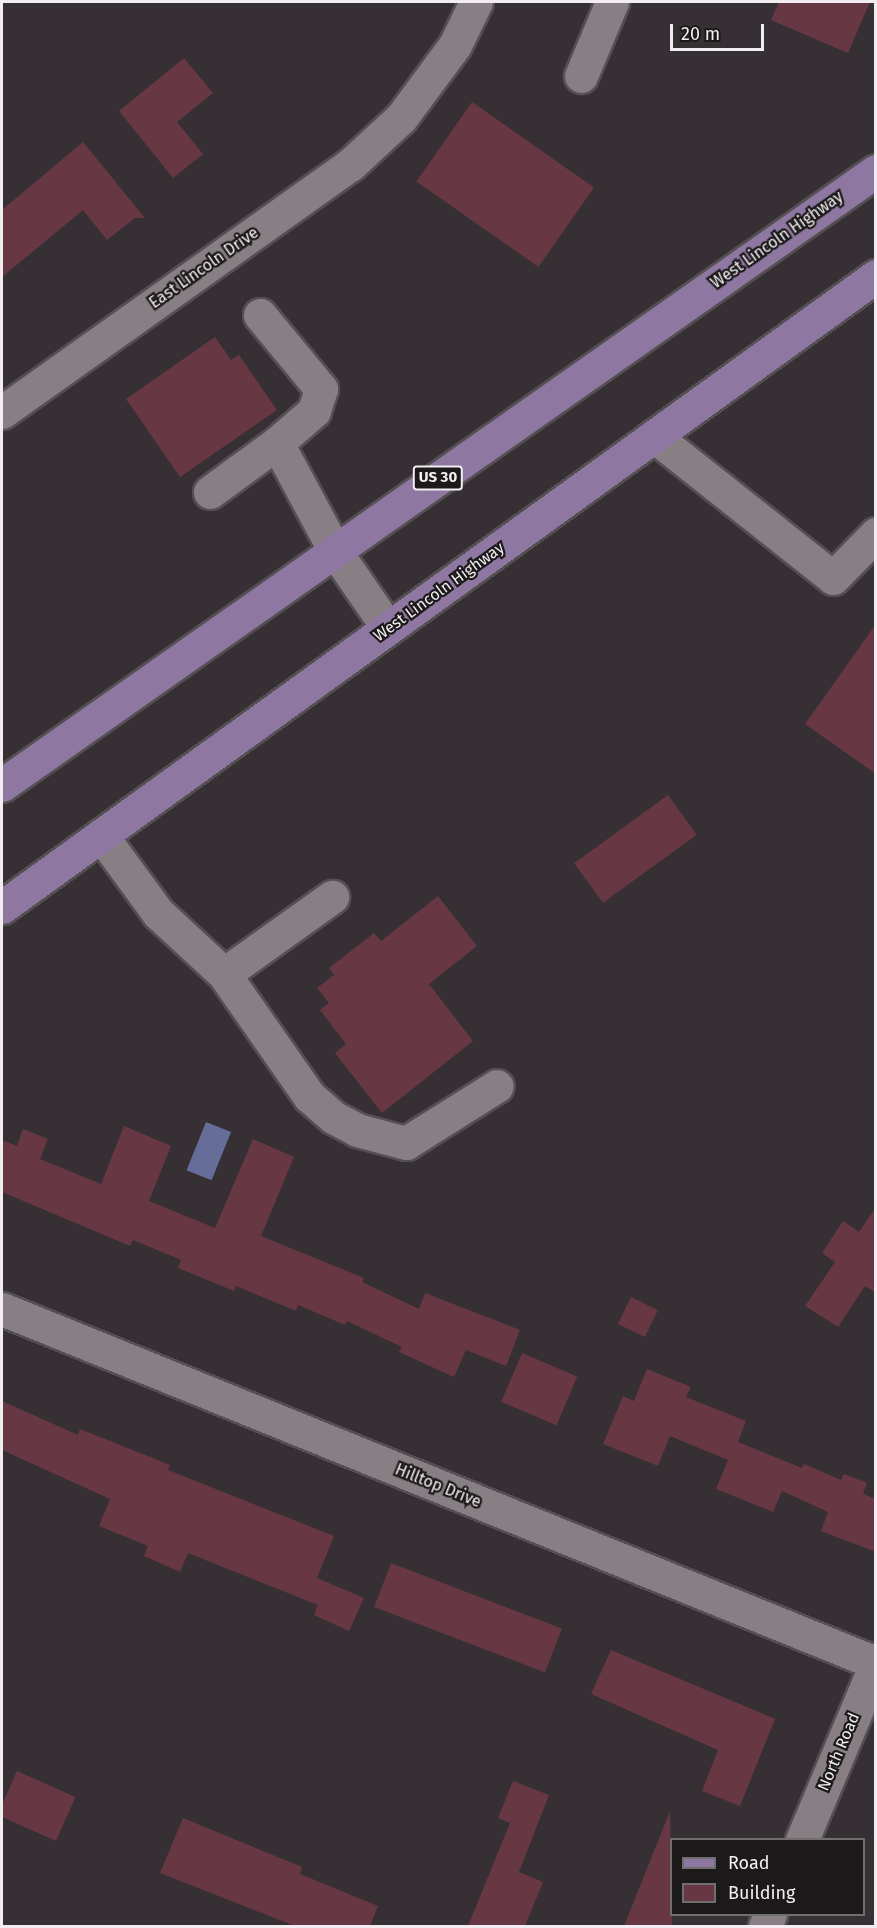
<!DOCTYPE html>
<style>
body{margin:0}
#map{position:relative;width:877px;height:1928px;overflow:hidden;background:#363034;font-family:"Fira Sans",sans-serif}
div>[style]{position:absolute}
.water>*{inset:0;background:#666d99;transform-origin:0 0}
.building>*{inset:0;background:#673744;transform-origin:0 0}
.roads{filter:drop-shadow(2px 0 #544f53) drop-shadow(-2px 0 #544f53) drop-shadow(0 2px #544f53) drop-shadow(0 -2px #544f53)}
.minor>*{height:33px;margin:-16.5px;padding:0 16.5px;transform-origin:16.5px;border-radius:16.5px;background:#877f84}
.major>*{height:33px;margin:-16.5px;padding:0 16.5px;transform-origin:16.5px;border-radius:16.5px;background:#8e78a1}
span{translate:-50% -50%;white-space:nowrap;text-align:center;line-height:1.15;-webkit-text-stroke:4.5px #1c191b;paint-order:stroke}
.shield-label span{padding:2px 4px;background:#1c191b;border:2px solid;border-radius:4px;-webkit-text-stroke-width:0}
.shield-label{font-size:15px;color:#f1edf0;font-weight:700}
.street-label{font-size:16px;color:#f1edf0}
.frame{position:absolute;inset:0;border:3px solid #f1edf0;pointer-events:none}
.legend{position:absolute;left:670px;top:1838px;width:195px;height:78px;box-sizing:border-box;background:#1c191b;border:2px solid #716e70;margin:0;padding:8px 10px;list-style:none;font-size:18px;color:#f1edf0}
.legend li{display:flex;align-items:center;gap:12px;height:30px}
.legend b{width:30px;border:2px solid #716e70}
.scale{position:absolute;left:670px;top:24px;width:94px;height:27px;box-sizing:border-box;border:3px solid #f1edf0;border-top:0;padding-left:8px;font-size:18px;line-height:21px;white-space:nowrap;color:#f1edf0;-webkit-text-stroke:4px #1c191b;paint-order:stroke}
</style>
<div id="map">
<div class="water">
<div style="left:206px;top:1122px;width:27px;height:52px;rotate:22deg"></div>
</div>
<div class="building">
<div style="clip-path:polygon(779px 2px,870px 2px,848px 53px,771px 20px)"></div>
<div style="clip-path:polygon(184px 58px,213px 93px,177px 122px,203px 154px,173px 178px,119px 111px)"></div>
<div style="left:472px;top:102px;width:149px;height:97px;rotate:35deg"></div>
<div style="clip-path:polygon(83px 142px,145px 218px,135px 218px,107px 240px,83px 210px,2px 277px,2px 210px)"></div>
<div style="clip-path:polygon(215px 337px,231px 360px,239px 355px,277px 410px,180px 477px,126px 399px)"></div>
<div style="clip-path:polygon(876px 624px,876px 774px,805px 724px)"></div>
<div style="left:668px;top:795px;width:49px;height:116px;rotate:54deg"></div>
<div style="clip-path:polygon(438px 896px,477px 946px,429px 984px,473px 1041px,382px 1113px,335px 1053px,346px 1044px,320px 1010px,329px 1003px,317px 988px,334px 975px,329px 968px,374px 933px,381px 941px)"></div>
<div style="clip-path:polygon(124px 1126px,171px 1146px,149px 1201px,215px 1228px,253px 1139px,294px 1157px,261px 1236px,364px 1278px,362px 1282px,419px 1309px,425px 1293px,520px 1330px,506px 1366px,466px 1350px,454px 1377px,399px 1352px,402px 1347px,347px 1321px,345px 1325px,298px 1305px,296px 1311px,236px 1286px,234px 1291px,178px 1268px,181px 1260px,133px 1240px,130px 1246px,2px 1192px,2px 1140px,17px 1146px,23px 1129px,48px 1139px,40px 1159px,101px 1184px)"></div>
<div style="clip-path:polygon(876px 1207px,876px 1293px,865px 1286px,838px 1327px,805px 1306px,835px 1262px,822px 1253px,843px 1221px,859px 1232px)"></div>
<div style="left:631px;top:1297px;width:30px;height:30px;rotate:26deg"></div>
<div style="left:522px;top:1353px;width:60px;height:53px;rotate:23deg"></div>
<div style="clip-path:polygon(647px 1369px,691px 1387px,686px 1397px,746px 1421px,738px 1442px,802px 1468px,804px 1464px,841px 1480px,844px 1474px,867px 1483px,863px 1494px,876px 1499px,876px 1552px,821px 1531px,828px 1512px,782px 1491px,773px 1512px,716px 1489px,728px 1460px,670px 1436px,658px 1466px,603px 1444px,623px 1396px,634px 1401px)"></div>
<div style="clip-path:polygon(2px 1401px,78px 1435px,80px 1429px,170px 1465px,168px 1470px,334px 1536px,317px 1578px,364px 1598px,349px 1631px,314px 1615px,318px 1605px,188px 1553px,180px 1572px,144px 1556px,148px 1546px,99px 1526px,110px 1499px,2px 1450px)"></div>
<div style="left:391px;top:1563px;width:183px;height:47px;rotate:21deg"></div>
<div style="clip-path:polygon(611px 1650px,775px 1719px,740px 1806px,702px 1791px,718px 1750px,591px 1694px)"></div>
<div style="left:17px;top:1771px;width:64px;height:48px;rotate:24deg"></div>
<div style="clip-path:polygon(513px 1781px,549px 1795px,519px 1872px,543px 1882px,525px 1926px,468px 1926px,510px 1823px,498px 1818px)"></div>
<div style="clip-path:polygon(670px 1811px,672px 1926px,624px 1926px)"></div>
<div style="clip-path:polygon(183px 1818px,302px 1867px,300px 1874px,378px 1906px,370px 1926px,295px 1926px,160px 1873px)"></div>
</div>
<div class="roads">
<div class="minor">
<div style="left:581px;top:76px;width:80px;rotate:-67.3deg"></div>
<div style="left:260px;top:315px;width:96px;rotate:50.5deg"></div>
<div style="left:321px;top:389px;width:23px;rotate:108deg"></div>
<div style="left:314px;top:411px;width:49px;rotate:139.1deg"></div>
<div style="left:277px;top:443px;width:123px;rotate:61.8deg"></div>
<div style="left:335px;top:551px;width:93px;rotate:55.5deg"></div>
<div style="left:2px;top:412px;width:427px;rotate:-35.4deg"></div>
<div style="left:350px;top:165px;width:69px;rotate:-42.7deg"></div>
<div style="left:401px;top:118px;width:91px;rotate:-53.5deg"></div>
<div style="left:455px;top:45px;width:48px;rotate:-64deg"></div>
<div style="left:654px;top:436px;width:228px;rotate:38.4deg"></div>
<div style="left:833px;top:578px;width:62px;rotate:-45.7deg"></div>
<div style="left:210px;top:492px;width:83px;rotate:-36.2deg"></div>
<div style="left:101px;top:835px;width:97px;rotate:53.8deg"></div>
<div style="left:158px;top:913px;width:90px;rotate:42.7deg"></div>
<div style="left:224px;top:974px;width:149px;rotate:55.1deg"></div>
<div style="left:309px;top:1096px;width:32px;rotate:41deg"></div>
<div style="left:333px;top:1117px;width:27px;rotate:28deg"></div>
<div style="left:357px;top:1130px;width:51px;rotate:14.9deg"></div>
<div style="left:406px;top:1143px;width:107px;rotate:-32.1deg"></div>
<div style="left:224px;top:974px;width:133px;rotate:-35.5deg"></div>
<div style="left:2px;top:1309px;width:943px;rotate:22.05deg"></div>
<div style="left:802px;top:1840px;width:191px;rotate:-67.2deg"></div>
<div style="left:765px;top:1926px;width:13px;rotate:-67deg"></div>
</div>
<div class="major">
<div style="left:2px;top:785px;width:1068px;rotate:-35.09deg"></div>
<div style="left:2px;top:907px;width:1078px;rotate:-35.83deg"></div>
</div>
</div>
<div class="shield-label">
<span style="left:438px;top:478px">US 30</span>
</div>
<div class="street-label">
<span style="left:777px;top:240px;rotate:-35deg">West Lincoln Highway</span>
<span style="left:204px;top:268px;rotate:-35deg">East Lincoln Drive</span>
<span style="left:439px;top:592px;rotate:-36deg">West Lincoln Highway</span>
<span style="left:438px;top:1486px;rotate:22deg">Hilltop Drive</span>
<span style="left:839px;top:1752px;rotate:-67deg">North Road</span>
</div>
<div class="frame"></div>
<ul class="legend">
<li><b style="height:8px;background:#8e78a1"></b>Road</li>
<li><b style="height:16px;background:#673744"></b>Building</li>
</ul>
<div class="scale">20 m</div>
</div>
